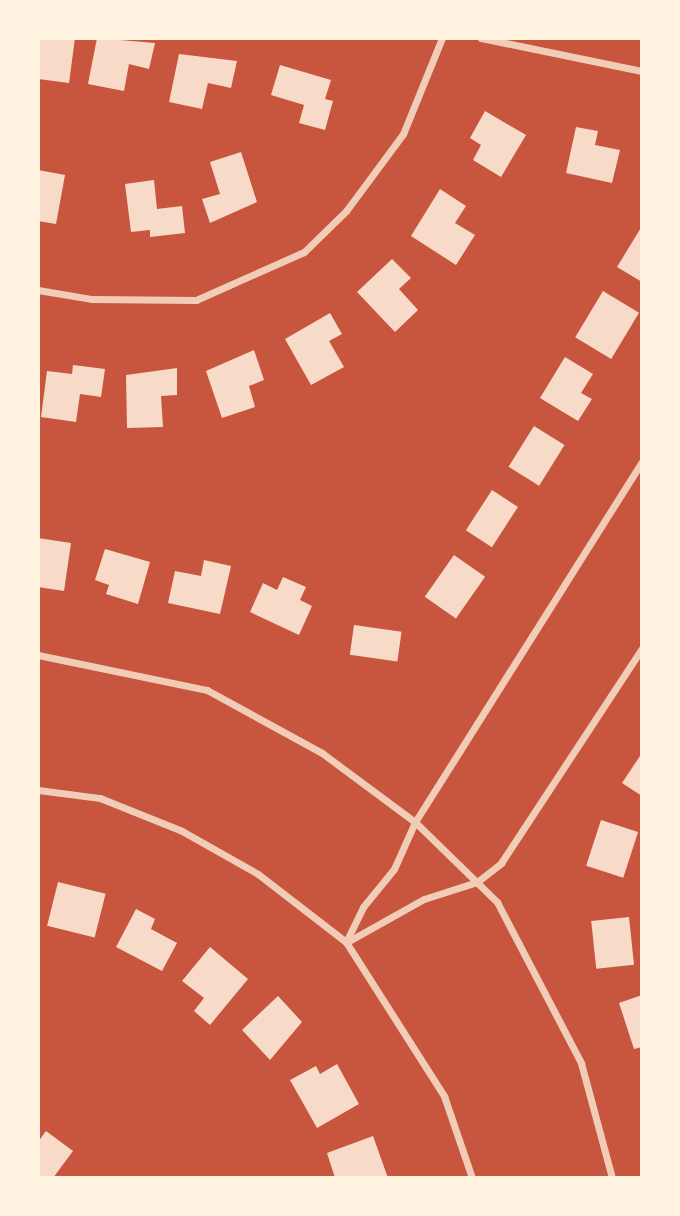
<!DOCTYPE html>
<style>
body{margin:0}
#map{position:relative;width:680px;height:1216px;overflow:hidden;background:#c8553d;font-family:Manrope,sans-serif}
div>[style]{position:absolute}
.building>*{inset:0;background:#f7dbc8;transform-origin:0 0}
.minor>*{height:7px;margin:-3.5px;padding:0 3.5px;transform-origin:3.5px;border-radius:3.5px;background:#f1ccb7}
span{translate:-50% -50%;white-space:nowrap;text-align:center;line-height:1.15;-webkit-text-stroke:5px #fff3e0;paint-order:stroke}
.frame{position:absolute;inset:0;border:40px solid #fff3e0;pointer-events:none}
</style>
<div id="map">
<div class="building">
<div style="clip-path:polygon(38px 38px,75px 38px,69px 83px,38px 79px)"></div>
<div style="clip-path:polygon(97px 38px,155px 43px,149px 69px,129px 64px,124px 91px,88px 84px)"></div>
<div style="clip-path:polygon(179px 54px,237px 61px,231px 88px,208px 83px,202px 109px,169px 102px)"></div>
<div style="clip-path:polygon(280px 65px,331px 80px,325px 99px,333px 101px,325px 130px,299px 123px,304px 105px,271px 95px)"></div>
<div style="clip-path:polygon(485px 111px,526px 135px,501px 177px,473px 160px,481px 145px,470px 138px)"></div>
<div style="clip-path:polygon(576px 127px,598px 131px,595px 145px,620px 150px,612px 183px,566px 173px)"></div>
<div style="clip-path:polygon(241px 152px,257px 202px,210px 223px,202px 199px,220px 194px,210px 162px)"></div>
<div style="clip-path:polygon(38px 170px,65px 175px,56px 224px,38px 221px)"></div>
<div style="clip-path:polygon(154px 180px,157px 209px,182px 206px,185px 233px,150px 237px,150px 230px,131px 232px,125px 184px)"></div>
<div style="clip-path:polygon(440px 189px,466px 206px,455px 223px,475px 235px,456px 265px,411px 236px)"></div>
<div style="clip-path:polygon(642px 226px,642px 282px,617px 267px)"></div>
<div style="clip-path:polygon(392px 259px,411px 278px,399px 289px,418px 310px,395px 332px,357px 292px)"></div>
<div style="left:603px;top:291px;width:42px;height:54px;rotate:31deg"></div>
<div style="clip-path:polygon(330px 313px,342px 334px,329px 341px,344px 367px,311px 385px,285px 339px)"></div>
<div style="clip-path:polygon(254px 350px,264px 380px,249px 386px,255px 407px,222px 418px,206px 371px)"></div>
<div style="clip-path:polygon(565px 357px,593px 374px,581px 393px,592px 399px,578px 421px,540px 398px)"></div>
<div style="clip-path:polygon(73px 365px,105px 369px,101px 397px,80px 394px,76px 422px,41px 417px,47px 371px,72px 374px)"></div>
<div style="clip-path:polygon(177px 368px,177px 395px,161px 396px,163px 427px,127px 428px,126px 375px)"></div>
<div style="left:534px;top:426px;width:36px;height:48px;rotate:32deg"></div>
<div style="left:492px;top:490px;width:31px;height:48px;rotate:33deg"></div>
<div style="clip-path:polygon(38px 538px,71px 543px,64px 591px,38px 587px)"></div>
<div style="clip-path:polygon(105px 549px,150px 562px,138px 604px,106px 594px,109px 585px,95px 580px)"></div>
<div style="left:454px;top:555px;width:38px;height:51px;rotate:35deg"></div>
<div style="clip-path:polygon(204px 560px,231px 566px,220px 614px,168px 603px,175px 571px,201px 576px)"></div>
<div style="clip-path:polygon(283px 577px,306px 587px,300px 600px,312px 606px,299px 635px,250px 612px,263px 583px,277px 590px)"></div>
<div style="left:354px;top:625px;width:48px;height:30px;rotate:8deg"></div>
<div style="clip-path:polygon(642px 753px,642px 796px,622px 783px)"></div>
<div style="left:601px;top:820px;width:39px;height:48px;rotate:18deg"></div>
<div style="left:58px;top:882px;width:49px;height:45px;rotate:14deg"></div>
<div style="clip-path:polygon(136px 909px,155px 919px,151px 929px,177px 943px,162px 971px,116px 947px)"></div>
<div style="left:629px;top:917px;width:48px;height:38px;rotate:84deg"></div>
<div style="clip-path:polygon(210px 947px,248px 979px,210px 1025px,194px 1011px,204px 998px,182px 981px)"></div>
<div style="clip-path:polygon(642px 995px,642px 1047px,634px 1049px,619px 1003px)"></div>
<div style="clip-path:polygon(278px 996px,302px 1022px,270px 1060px,242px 1030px)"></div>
<div style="clip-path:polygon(337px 1064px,359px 1104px,317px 1128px,290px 1080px,316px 1066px,320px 1074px)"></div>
<div style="clip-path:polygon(46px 1131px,73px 1151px,53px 1178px,38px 1178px,38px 1142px)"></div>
<div style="clip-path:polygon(373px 1136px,388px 1178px,335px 1178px,327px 1153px)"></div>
</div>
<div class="minor">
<div style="left:481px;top:38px;width:164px;rotate:11.6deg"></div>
<div style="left:38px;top:290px;width:55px;rotate:9.5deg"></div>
<div style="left:92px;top:299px;width:104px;rotate:0.6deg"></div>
<div style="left:196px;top:300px;width:118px;rotate:-24deg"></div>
<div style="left:304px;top:252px;width:59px;rotate:-44.3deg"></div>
<div style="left:346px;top:211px;width:96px;rotate:-53.5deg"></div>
<div style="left:403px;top:134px;width:104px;rotate:-67.9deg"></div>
<div style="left:38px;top:655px;width:173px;rotate:11.7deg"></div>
<div style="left:207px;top:690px;width:131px;rotate:28.7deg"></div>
<div style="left:322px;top:753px;width:116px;rotate:36.6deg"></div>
<div style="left:415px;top:822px;width:115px;rotate:44.3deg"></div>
<div style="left:497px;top:902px;width:182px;rotate:62.4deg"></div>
<div style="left:581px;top:1063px;width:119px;rotate:74.9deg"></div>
<div style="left:38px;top:790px;width:63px;rotate:7.4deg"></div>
<div style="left:100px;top:798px;width:88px;rotate:21.9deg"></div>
<div style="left:182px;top:831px;width:87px;rotate:29.5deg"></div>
<div style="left:258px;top:874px;width:111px;rotate:37.7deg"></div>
<div style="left:346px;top:942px;width:183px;rotate:57.5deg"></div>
<div style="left:444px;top:1096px;width:87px;rotate:71.1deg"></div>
<div style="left:346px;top:942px;width:39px;rotate:-64deg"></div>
<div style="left:363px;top:907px;width:49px;rotate:-50.8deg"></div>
<div style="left:394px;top:869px;width:51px;rotate:-65.9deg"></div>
<div style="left:415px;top:822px;width:426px;rotate:-57.8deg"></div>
<div style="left:347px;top:942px;width:88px;rotate:-29.2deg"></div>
<div style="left:424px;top:899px;width:56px;rotate:-17.8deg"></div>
<div style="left:477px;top:882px;width:31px;rotate:-38deg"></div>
<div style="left:501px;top:863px;width:257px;rotate:-56.7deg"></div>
</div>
<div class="frame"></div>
</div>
